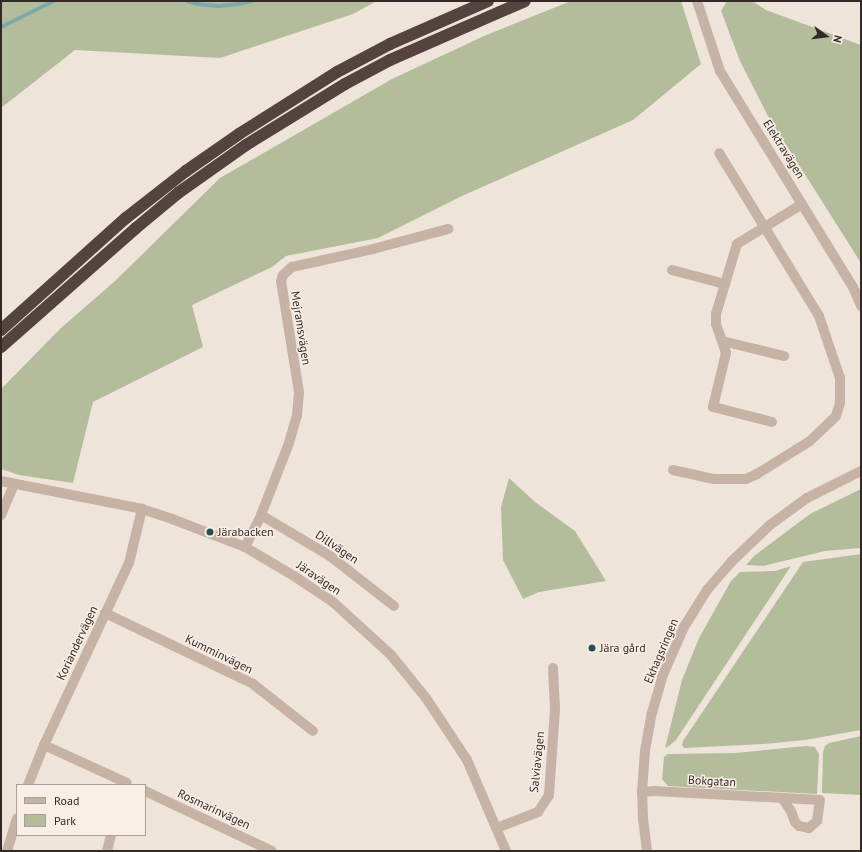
<!DOCTYPE html>
<meta charset="utf-8">
<style>
body{margin:0}
#map{position:relative;width:862px;height:852px;overflow:hidden;background:#efe4da;font-family:"PT Sans",sans-serif}
div>[style]{position:absolute}
.green>*{inset:0;background:#b4bd9b}
.stream>*{height:4px;margin:-2px;padding:0 2px;transform-origin:2px;border-radius:2px;background:#7aaaa9}
.minor>*{height:10px;margin:-5px;padding:0 5px;transform-origin:5px;border-radius:5px;background:#c6b3a6}
.highway>*{height:12px;margin:-6px;padding:0 6px;transform-origin:6px;border-radius:6px;background:#54433e}
.dots>*{width:11px;height:11px;translate:-50% -50%;box-sizing:border-box;border:2px solid #f8eee5;border-radius:50%}
span{translate:-50% -50%;white-space:nowrap;text-align:center;line-height:1.15;-webkit-text-stroke:3px #f8eee5;paint-order:stroke}
.street-label{font-size:12px;color:#332a27}
.poi-label{font-size:12px;color:#332a27}
.left{translate:0 -50%;text-align:left}
.frame{position:absolute;inset:0;border:2px solid #332a27;pointer-events:none}
.legend{position:absolute;left:16px;top:784px;width:130px;height:52px;box-sizing:border-box;background:#f8eee5;border:1px solid #a9a099;margin:0;padding:5px 7px;list-style:none;font-size:12px;color:#332a27}
.legend li{display:flex;align-items:center;gap:8px;height:20px}
.legend b{width:20px;border:1px solid #a9a099}
.north{position:absolute;left:806px;top:16px;width:40px;height:40px;-webkit-text-stroke:3px #f8eee5;paint-order:stroke;rotate:104deg;font-size:11px;font-weight:700;line-height:16px;text-align:center;color:#332a27}
.north::after{content:'';display:block;margin:auto;width:14px;height:18px;background:#332a27;clip-path:polygon(50% 0,100% 100%,50% 72%,0 100%)}
</style>
<div id="map">
<div class="green">
<div style="clip-path:polygon(1px 1px,377px 1px,353px 14px,220px 58px,75px 50px,1px 108px)"></div>
<div style="clip-path:polygon(571px 1px,681px 1px,701px 64px,633px 120px,462px 196px,378px 238px,286px 256px,272px 267px,192px 305px,203px 347px,93px 402px,73px 483px,19px 475px,1px 469px,1px 389px,61px 328px,115px 281px,220px 178px,392px 79px,484px 36px)"></div>
<div style="clip-path:polygon(727px 1px,752px 1px,766px 10px,861px 45px,861px 263px,768px 116px,740px 61px,721px 11px)"></div>
<div style="clip-path:polygon(509px 478px,535px 502px,575px 531px,606px 581px,539px 592px,523px 599px,503px 560px,501px 507px)"></div>
<div style="clip-path:polygon(861px 489px,861px 548px,825px 551px,763px 566px,746px 565px,754px 556px,810px 514px)"></div>
<div style="clip-path:polygon(861px 554px,861px 730px,805px 740px,764px 744px,684px 748px,682px 745px,683px 741px,803px 562px)"></div>
<div style="clip-path:polygon(791px 566px,676px 740px,669px 746px,665px 748px,682px 680px,699px 638px,731px 581px,740px 572px,775px 571px)"></div>
<div style="clip-path:polygon(861px 736px,861px 795px,822px 793px,823px 752px,825px 746px,829px 743px)"></div>
<div style="clip-path:polygon(806px 746px,815px 747px,819px 754px,817px 794px,668px 786px,662px 779px,664px 757px,668px 754px,735px 753px)"></div>
</div>
<div class="stream">
<div style="left:187px;top:1px;width:10px;rotate:17deg"></div>
<div style="left:197px;top:4px;width:22px;rotate:5deg"></div>
<div style="left:219px;top:6px;width:20px;rotate:-6deg"></div>
<div style="left:239px;top:4px;width:13px;rotate:-13deg"></div>
<div style="left:1px;top:27px;width:59px;rotate:-26.1deg"></div>
</div>
<div class="minor">
<div style="left:697px;top:1px;width:74px;rotate:71.8deg"></div>
<div style="left:720px;top:71px;width:254px;rotate:58.4deg"></div>
<div style="left:853px;top:287px;width:21px;rotate:67deg"></div>
<div style="left:672px;top:270px;width:55px;rotate:14.8deg"></div>
<div style="left:722px;top:341px;width:64px;rotate:13.6deg"></div>
<div style="left:772px;top:422px;width:61px;rotate:-165.7deg"></div>
<div style="left:713px;top:407px;width:56px;rotate:-76.5deg"></div>
<div style="left:726px;top:353px;width:31px;rotate:-109deg"></div>
<div style="left:716px;top:324px;width:10px;rotate:-90deg"></div>
<div style="left:716px;top:314px;width:73px;rotate:-73.3deg"></div>
<div style="left:737px;top:244px;width:76px;rotate:-31.6deg"></div>
<div style="left:673px;top:470px;width:42px;rotate:12.4deg"></div>
<div style="left:714px;top:479px;width:32px"></div>
<div style="left:746px;top:479px;width:12px;rotate:-24deg"></div>
<div style="left:757px;top:474px;width:62px;rotate:-31.9deg"></div>
<div style="left:810px;top:441px;width:28px;rotate:-44deg"></div>
<div style="left:830px;top:422px;width:8px;rotate:-45deg"></div>
<div style="left:836px;top:416px;width:14px;rotate:-73deg"></div>
<div style="left:840px;top:403px;width:25px;rotate:-90deg"></div>
<div style="left:840px;top:378px;width:65px;rotate:-108.7deg"></div>
<div style="left:819px;top:316px;width:191px;rotate:-121.5deg"></div>
<div style="left:1px;top:481px;width:144px;rotate:11.2deg"></div>
<div style="left:142px;top:509px;width:32px;rotate:18deg"></div>
<div style="left:172px;top:519px;width:78px;rotate:21deg"></div>
<div style="left:245px;top:547px;width:57px;rotate:30.6deg"></div>
<div style="left:294px;top:576px;width:47px;rotate:33.7deg"></div>
<div style="left:333px;top:602px;width:79px;rotate:42.4deg"></div>
<div style="left:391px;top:655px;width:55px;rotate:50.9deg"></div>
<div style="left:426px;top:698px;width:74px;rotate:56.5deg"></div>
<div style="left:467px;top:760px;width:99px;rotate:66.8deg"></div>
<div style="left:1px;top:515px;width:33px;rotate:-67deg"></div>
<div style="left:261px;top:515px;width:80px;rotate:30.7deg"></div>
<div style="left:330px;top:556px;width:81px;rotate:38deg"></div>
<div style="left:245px;top:547px;width:36px;rotate:-63deg"></div>
<div style="left:261px;top:515px;width:77px;rotate:-68.7deg"></div>
<div style="left:289px;top:443px;width:29px;rotate:-74deg"></div>
<div style="left:297px;top:415px;width:23px;rotate:-85deg"></div>
<div style="left:299px;top:392px;width:112px;rotate:-99.2deg"></div>
<div style="left:281px;top:281px;width:6px;rotate:-72deg"></div>
<div style="left:283px;top:275px;width:12px;rotate:-42deg"></div>
<div style="left:292px;top:267px;width:83px;rotate:-12.5deg"></div>
<div style="left:373px;top:249px;width:78px;rotate:-14.9deg"></div>
<div style="left:105px;top:613px;width:164px;rotate:25.6deg"></div>
<div style="left:253px;top:684px;width:76px;rotate:38.1deg"></div>
<div style="left:44px;top:745px;width:91px;rotate:24.6deg"></div>
<div style="left:28px;top:785px;width:43px;rotate:-68.2deg"></div>
<div style="left:44px;top:745px;width:201px;rotate:-65deg"></div>
<div style="left:129px;top:563px;width:56px;rotate:-76.5deg"></div>
<div style="left:145px;top:791px;width:140px;rotate:25.3deg"></div>
<div style="left:642px;top:792px;width:12px;rotate:-5deg"></div>
<div style="left:654px;top:791px;width:166px;rotate:3.1deg"></div>
<div style="left:820px;top:800px;width:21px;rotate:98deg"></div>
<div style="left:817px;top:821px;width:11px;rotate:139deg"></div>
<div style="left:809px;top:828px;width:10px;rotate:-169deg"></div>
<div style="left:799px;top:826px;width:6px;rotate:-135deg"></div>
<div style="left:795px;top:822px;width:12px;rotate:-110deg"></div>
<div style="left:791px;top:811px;width:16px;rotate:-125deg"></div>
<div style="left:497px;top:828px;width:44px;rotate:-21.3deg"></div>
<div style="left:538px;top:812px;width:20px;rotate:-57deg"></div>
<div style="left:549px;top:795px;width:86px;rotate:-86deg"></div>
<div style="left:555px;top:709px;width:41px;rotate:-92.8deg"></div>
<div style="left:7px;top:851px;width:34px;rotate:-73deg"></div>
<div style="left:107px;top:851px;width:16px;rotate:-76deg"></div>
<div style="left:647px;top:851px;width:32px;rotate:-97deg"></div>
<div style="left:643px;top:819px;width:27px;rotate:-92deg"></div>
<div style="left:642px;top:792px;width:41px;rotate:-85.8deg"></div>
<div style="left:645px;top:751px;width:39px;rotate:-80deg"></div>
<div style="left:652px;top:713px;width:37px;rotate:-74deg"></div>
<div style="left:662px;top:677px;width:55px;rotate:-66.3deg"></div>
<div style="left:684px;top:627px;width:44px;rotate:-58.1deg"></div>
<div style="left:707px;top:590px;width:37px;rotate:-49deg"></div>
<div style="left:731px;top:562px;width:54px;rotate:-43.5deg"></div>
<div style="left:770px;top:525px;width:46px;rotate:-36.1deg"></div>
<div style="left:807px;top:498px;width:60px;rotate:-26.6deg"></div>
</div>
<div class="highway">
<div style="left:1px;top:330px;width:168px;rotate:-41.9deg"></div>
<div style="left:126px;top:218px;width:76px;rotate:-38.1deg"></div>
<div style="left:186px;top:171px;width:65px;rotate:-34.9deg"></div>
<div style="left:239px;top:134px;width:116px;rotate:-32.3deg"></div>
<div style="left:337px;top:72px;width:60px;rotate:-27.8deg"></div>
<div style="left:390px;top:44px;width:107px;rotate:-23.7deg"></div>
<div style="left:1px;top:347px;width:180px;rotate:-41.4deg"></div>
<div style="left:136px;top:228px;width:55px;rotate:-39.8deg"></div>
<div style="left:178px;top:193px;width:83px;rotate:-35.2deg"></div>
<div style="left:246px;top:145px;width:116px;rotate:-31.6deg"></div>
<div style="left:345px;top:84px;width:51px;rotate:-28.1deg"></div>
<div style="left:390px;top:60px;width:147px;rotate:-23.6deg"></div>
</div>
<div class="dots">
<div style="left:210px;top:532px;background:#1f5251"></div>
<div style="left:592px;top:648px;background:#1f5251"></div>
</div>
<div class="street-label">
<span style="left:784px;top:149px;rotate:58deg">Elektravägen</span>
<span style="left:301px;top:328px;rotate:81deg">Mejramsvägen</span>
<span style="left:337px;top:547px;rotate:34deg">Dillvägen</span>
<span style="left:319px;top:578px;rotate:34deg">Järavägen</span>
<span style="left:77px;top:643px;rotate:-65deg">Koriandervägen</span>
<span style="left:661px;top:651px;rotate:-67deg">Ekhagsringen</span>
<span style="left:219px;top:654px;rotate:26deg">Kumminvägen</span>
<span style="left:537px;top:762px;rotate:-84deg">Salviavägen</span>
<span style="left:712px;top:781px;rotate:3deg">Bokgatan</span>
<span style="left:214px;top:809px;rotate:25deg">Rosmarinvägen</span>
</div>
<div class="poi-label">
<span class="left" style="left:218px;top:532px">Järabacken</span>
<span class="left" style="left:600px;top:648px">Jära gård</span>
</div>
<div class="frame"></div>
<ul class="legend">
<li><b style="height:5px;background:#c6b3a6"></b>Road</li>
<li><b style="height:11px;background:#b4bd9b"></b>Park</li>
</ul>
<div class="north">N</div>
</div>
